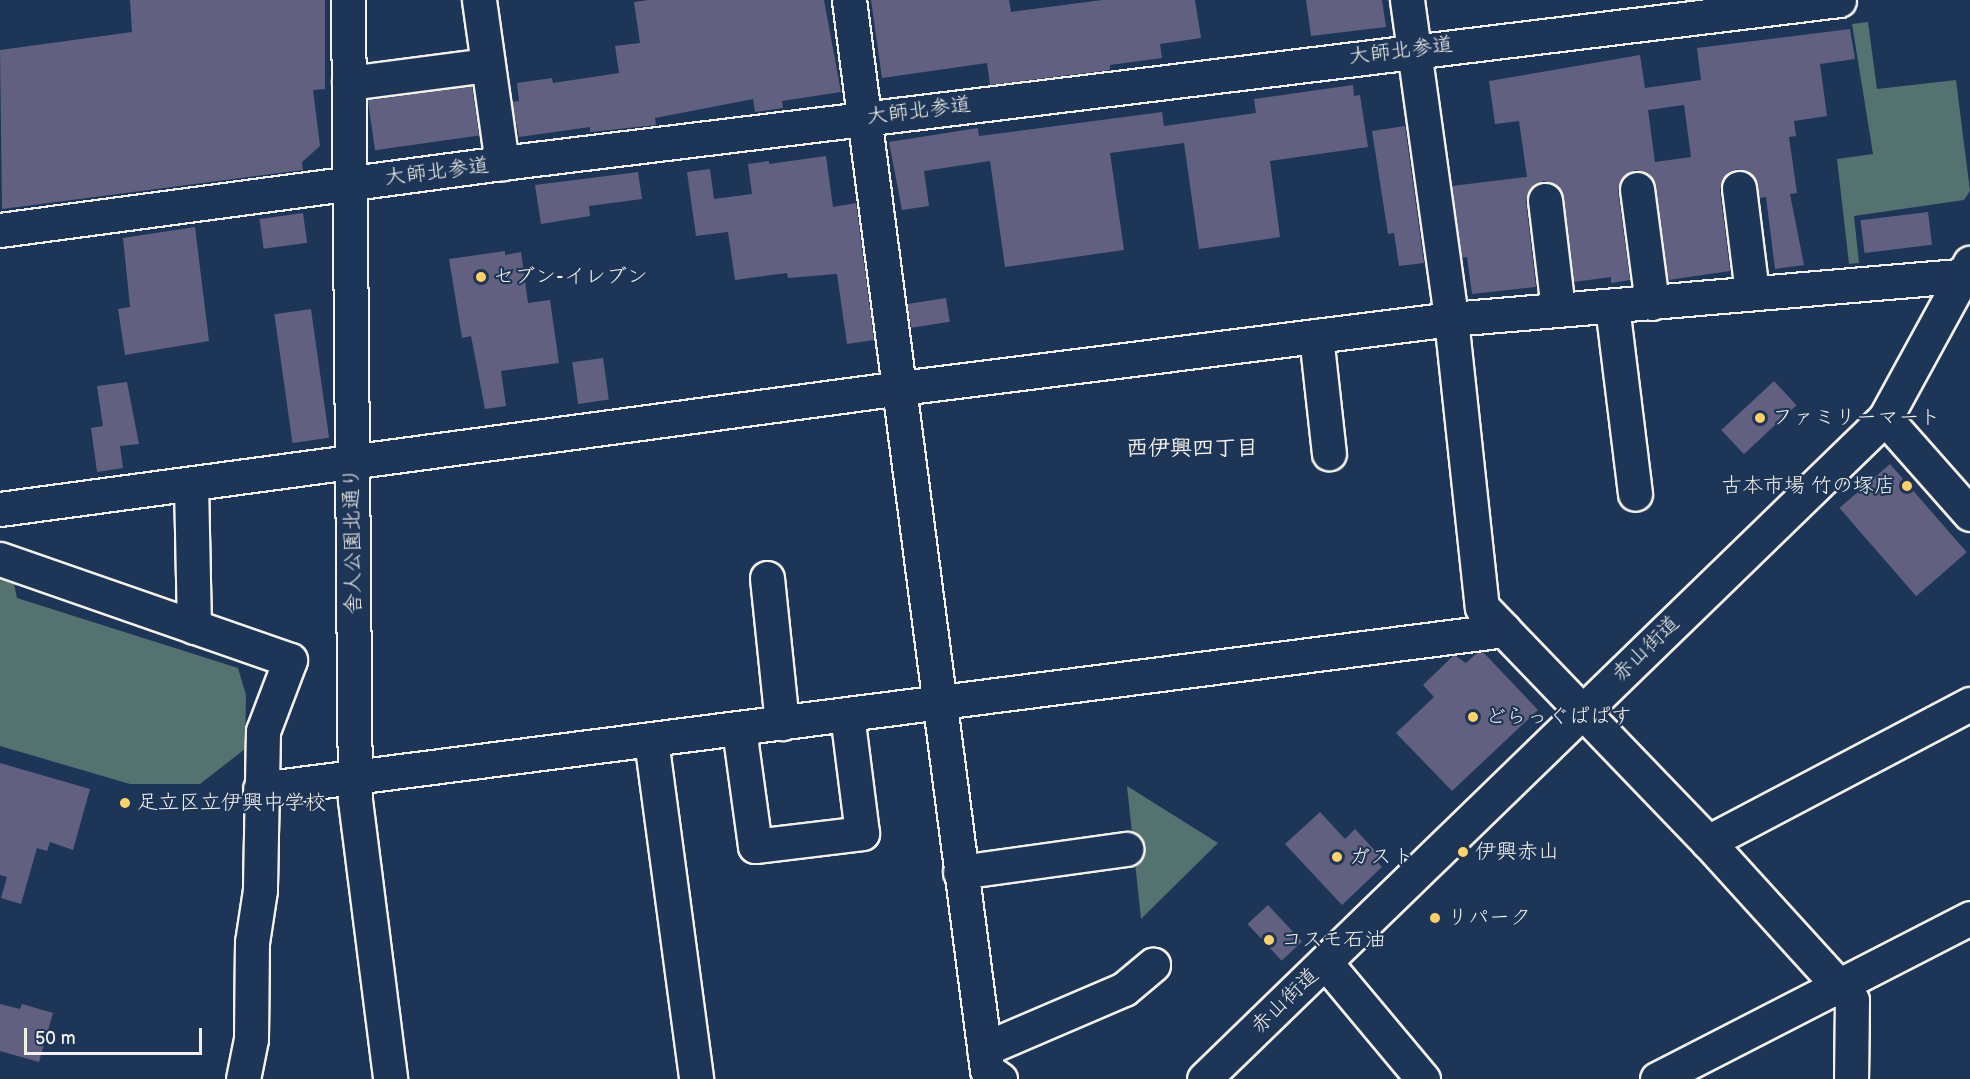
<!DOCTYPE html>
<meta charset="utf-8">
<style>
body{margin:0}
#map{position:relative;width:1970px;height:1079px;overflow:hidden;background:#1d3557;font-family:"Balsamiq Sans","Klee One",sans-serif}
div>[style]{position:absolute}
.green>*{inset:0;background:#547270}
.building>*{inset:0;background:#616081;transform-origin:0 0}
.roads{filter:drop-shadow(2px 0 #f4f1e8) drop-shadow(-2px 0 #f4f1e8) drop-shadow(0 2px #f4f1e8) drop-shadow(0 -2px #f4f1e8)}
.minor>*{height:33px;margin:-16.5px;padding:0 16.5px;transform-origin:16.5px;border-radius:16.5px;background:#1d3557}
.dots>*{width:16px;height:16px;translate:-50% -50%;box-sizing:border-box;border:3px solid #1d3557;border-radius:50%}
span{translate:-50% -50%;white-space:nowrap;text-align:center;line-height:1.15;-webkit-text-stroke:4.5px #1d3557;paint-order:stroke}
.street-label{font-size:21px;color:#f4f1e8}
.poi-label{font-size:21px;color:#f4f1e8}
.left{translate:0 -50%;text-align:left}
.right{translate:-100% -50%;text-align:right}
.neighbourhood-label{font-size:22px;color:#f4f1e8;font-weight:700}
.scale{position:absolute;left:24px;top:1028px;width:178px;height:27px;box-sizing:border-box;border:3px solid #f4f1e8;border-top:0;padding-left:8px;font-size:18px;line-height:21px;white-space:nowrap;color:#f4f1e8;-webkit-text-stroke:4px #1d3557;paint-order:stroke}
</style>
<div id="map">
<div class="green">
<div style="clip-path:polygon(1868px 22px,1877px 89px,1956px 80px,1970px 191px,1964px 200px,1854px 216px,1859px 263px,1849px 264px,1837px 159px,1873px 154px,1852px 24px)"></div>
<div style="clip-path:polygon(0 579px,14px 584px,17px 598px,238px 668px,246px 695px,245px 749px,200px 784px,130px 784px,0 746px)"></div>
<div style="clip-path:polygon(1127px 786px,1218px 843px,1141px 919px)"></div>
</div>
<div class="building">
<div style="clip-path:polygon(130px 0,325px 0,325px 89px,313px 90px,320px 146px,302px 162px,303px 170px,2px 209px,0 50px,132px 32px)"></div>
<div style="clip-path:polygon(648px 0,824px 0,841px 92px,782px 101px,783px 108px,755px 112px,753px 99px,655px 118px,656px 125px,590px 132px,590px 127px,519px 137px,512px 102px,519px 101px,517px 83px,552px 78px,553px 83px,619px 73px,615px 46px,640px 43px,634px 2px)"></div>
<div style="clip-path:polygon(871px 0,1009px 0,1011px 12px,1102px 0,1195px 0,1201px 38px,1160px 44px,1162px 58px,1110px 65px,1110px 70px,990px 85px,987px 63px,882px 78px)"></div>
<div style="clip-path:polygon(1306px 0,1382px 0,1386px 27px,1311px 36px)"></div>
<div style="clip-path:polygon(evenodd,1850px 29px,1855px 59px,1820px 64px,1827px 116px,1794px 121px,1796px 136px,1789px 137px,1797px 193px,1790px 194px,1804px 265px,1775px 269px,1766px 197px,1759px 198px,1754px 176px,1737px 169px,1727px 173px,1720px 190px,1730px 271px,1668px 280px,1655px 186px,1645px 172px,1635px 170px,1625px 175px,1618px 191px,1630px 280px,1611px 283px,1611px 277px,1574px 282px,1563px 197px,1553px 183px,1543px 181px,1533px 185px,1526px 202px,1536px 287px,1472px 294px,1467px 257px,1461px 258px,1452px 186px,1527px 177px,1519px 121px,1495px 124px,1489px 81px,1640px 55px,1645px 88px,1701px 80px,1697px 48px,1850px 29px,1684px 105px,1691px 157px,1655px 162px,1648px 110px,1684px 105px)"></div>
<div style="clip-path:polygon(1353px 85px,1354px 96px,1360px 95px,1368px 147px,1270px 161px,1280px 237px,1199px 249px,1184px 143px,1110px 153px,1124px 250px,1005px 267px,990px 161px,924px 171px,929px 206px,902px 210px,889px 142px,978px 128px,979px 136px,1162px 112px,1164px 126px,1256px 113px,1254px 99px)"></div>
<div style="left:472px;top:86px;width:50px;height:105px;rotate:82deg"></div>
<div style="clip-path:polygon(1405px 126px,1424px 263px,1399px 266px,1394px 233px,1388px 234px,1372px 131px)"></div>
<div style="clip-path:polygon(826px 156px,833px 207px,856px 203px,874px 340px,847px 344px,837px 274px,788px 278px,787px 273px,735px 280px,728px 232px,696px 236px,687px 172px,710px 169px,714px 199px,752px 194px,748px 164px,769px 161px,769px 164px)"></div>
<div style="clip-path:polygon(638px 172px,642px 199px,589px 206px,590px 216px,541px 224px,535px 185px)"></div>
<div style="left:1928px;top:212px;width:33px;height:68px;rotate:83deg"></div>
<div style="left:303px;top:213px;width:30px;height:44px;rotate:82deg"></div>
<div style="clip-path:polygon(195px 227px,209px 341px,125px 355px,118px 309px,130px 307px,123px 238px)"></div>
<div style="clip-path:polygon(505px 251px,505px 255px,521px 252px,528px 303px,550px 300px,559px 363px,501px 371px,506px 406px,485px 409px,471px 336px,462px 338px,449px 259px)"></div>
<div style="left:946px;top:298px;width:24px;height:39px;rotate:81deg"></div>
<div style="left:311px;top:309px;width:130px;height:37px;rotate:82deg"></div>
<div style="left:603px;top:358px;width:42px;height:31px;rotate:82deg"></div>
<div style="left:1774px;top:381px;width:33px;height:72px;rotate:47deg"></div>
<div style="clip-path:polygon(127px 382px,139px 444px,120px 446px,123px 468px,97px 472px,91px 428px,103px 426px,97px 386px)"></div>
<div style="left:1890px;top:464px;width:117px;height:67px;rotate:49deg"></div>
<div style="clip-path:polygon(1478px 652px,1483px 652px,1538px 710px,1452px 791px,1396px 733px,1434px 697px,1423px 685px,1454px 655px,1466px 663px)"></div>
<div style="clip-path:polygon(0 763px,90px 789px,73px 850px,50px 842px,47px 851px,37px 848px,21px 904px,1px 898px,7px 877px,0 875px)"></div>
<div style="clip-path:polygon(1320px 812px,1345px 839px,1355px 829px,1379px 855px,1375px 859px,1382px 867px,1342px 905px,1285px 844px)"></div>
<div style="left:1268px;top:905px;width:50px;height:28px;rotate:47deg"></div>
<div style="clip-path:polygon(0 1004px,20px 1009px,22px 1004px,53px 1013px,39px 1062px,0 1051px)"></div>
</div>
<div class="roads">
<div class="minor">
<div style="left:348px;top:0;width:800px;rotate:89.5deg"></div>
<div style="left:355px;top:800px;width:281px;rotate:82.8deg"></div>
<div style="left:479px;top:0;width:165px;rotate:82deg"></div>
<div style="left:849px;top:0;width:1079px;rotate:82.65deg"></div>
<div style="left:987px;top:1070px;width:16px;rotate:35deg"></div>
<div style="left:1407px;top:0;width:322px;rotate:82.1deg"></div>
<div style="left:1451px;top:319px;width:290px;rotate:83.9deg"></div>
<div style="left:1482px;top:607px;width:32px;rotate:46deg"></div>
<div style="left:349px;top:83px;width:139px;rotate:-7.4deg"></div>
<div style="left:1739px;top:188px;width:105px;rotate:82.9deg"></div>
<div style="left:1637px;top:189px;width:115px;rotate:82.5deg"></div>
<div style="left:1545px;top:200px;width:110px;rotate:83.2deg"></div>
<div style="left:0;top:230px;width:506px;rotate:-7.6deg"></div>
<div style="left:502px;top:163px;width:1347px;rotate:-6.95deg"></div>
<div style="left:1612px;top:306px;width:189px;rotate:83deg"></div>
<div style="left:1316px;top:336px;width:118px;rotate:83.7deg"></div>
<div style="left:1885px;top:418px;width:128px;rotate:48.5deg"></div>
<div style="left:191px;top:484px;width:143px;rotate:88.8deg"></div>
<div style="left:0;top:509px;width:909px;rotate:-7.65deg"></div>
<div style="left:901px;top:388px;width:554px;rotate:-7.15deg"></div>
<div style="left:1451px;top:319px;width:521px;rotate:-4.85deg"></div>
<div style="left:0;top:559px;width:307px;rotate:19.2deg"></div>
<div style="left:290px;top:660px;width:76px;rotate:110.8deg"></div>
<div style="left:263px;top:731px;width:159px;rotate:91.1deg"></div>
<div style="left:260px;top:890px;width:53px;rotate:98.7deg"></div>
<div style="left:252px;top:942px;width:97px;rotate:90.6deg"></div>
<div style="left:251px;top:1039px;width:41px;rotate:101.3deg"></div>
<div style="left:767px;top:578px;width:146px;rotate:84.1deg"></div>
<div style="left:739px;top:729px;width:118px;rotate:82.2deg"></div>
<div style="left:755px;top:846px;width:108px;rotate:-6.9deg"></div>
<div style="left:862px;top:833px;width:120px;rotate:-97.2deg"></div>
<div style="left:651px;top:740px;width:342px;rotate:82.4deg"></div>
<div style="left:260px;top:789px;width:1254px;rotate:-7.28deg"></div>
<div style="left:1504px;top:630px;width:294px;rotate:46.1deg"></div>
<div style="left:1708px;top:842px;width:214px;rotate:47.7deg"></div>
<div style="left:1852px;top:1000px;width:79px;rotate:90.7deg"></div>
<div style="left:1708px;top:842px;width:296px;rotate:-27.8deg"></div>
<div style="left:960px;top:872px;width:168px;rotate:-7.9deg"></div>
<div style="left:1325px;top:962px;width:153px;rotate:50.1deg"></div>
<div style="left:984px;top:1049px;width:152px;rotate:-23.2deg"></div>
<div style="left:1124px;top:989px;width:38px;rotate:-40deg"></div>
<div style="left:1204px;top:1079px;width:949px;rotate:-44.15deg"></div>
<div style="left:1885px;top:418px;width:177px;rotate:-61.3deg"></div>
<div style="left:1657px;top:1079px;width:352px;rotate:-27.2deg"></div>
</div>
</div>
<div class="dots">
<div style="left:481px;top:277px;background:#ffd166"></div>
<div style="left:1760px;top:418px;background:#ffd166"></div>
<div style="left:1907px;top:486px;background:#ffd166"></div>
<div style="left:1473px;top:717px;background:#ffd166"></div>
<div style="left:125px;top:803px;background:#ffd166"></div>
<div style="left:1463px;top:852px;background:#ffd166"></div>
<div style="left:1337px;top:857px;background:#ffd166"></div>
<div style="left:1435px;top:918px;background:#ffd166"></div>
<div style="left:1269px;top:940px;background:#ffd166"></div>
</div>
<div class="street-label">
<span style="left:1401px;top:51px;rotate:-7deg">大師北参道</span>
<span style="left:919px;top:111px;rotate:-7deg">大師北参道</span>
<span style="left:437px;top:172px;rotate:-7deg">大師北参道</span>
<span style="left:353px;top:541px;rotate:-91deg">舎人公園北通り</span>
<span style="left:1646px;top:649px;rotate:-44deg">赤山街道</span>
<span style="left:1285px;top:1001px;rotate:-44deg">赤山街道</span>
</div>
<div class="poi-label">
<span class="left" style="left:493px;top:277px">セブン-イレブン</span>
<span class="left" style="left:1772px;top:418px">ファミリーマート</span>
<span class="right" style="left:1895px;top:486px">古本市場 竹の塚店</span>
<span class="left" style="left:1485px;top:717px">どらっぐぱぱす</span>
<span class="left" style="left:137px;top:803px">足立区立伊興中学校</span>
<span class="left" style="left:1475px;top:852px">伊興赤山</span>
<span class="left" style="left:1349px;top:857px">ガスト</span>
<span class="left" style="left:1447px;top:918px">リパーク</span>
<span class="left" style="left:1281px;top:940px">コスモ石油</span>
</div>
<div class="neighbourhood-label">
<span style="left:1192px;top:449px">西伊興四丁目</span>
</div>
<div class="scale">50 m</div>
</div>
